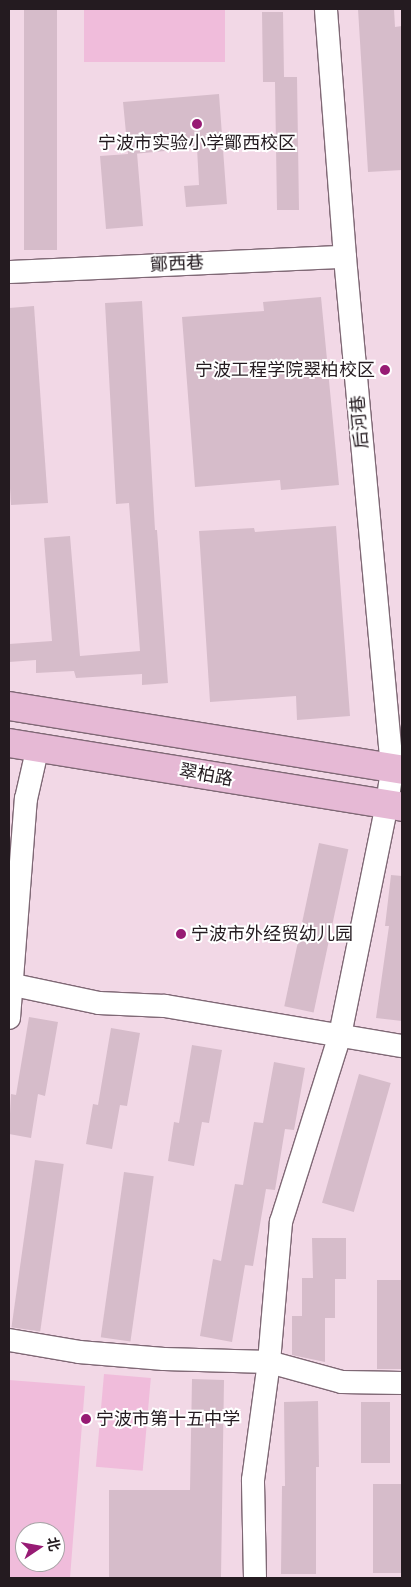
<!DOCTYPE html>
<meta charset="utf-8">
<style>
body{margin:0}
#map{position:relative;width:411px;height:1587px;overflow:hidden;background:#f2d8e6;font-family:Poppins,"Noto Sans SC",sans-serif}
div>[style]{position:absolute}
.green>*{inset:0;background:#f0bcdb;transform-origin:0 0}
.building>*{inset:0;background:#d6bcca;transform-origin:0 0}
.roads{filter:drop-shadow(1px 0 #7f6875) drop-shadow(-1px 0 #7f6875) drop-shadow(0 1px #7f6875) drop-shadow(0 -1px #7f6875)}
.minor>*{height:22px;margin:-11px;padding:0 11px;transform-origin:11px;border-radius:11px;background:#fff}
.major>*{height:28px;margin:-14px;padding:0 14px;transform-origin:14px;border-radius:14px;background:#e6b9d5}
.dots>*{width:14px;height:14px;translate:-50% -50%;box-sizing:border-box;border:2px solid #fff;border-radius:50%}
span{translate:-50% -50%;white-space:nowrap;text-align:center;line-height:1.15;-webkit-text-stroke:4px #fff;paint-order:stroke}
.poi-label{font-size:18px;color:#241b20}
.right{translate:-100% -50%;text-align:right}
.left{translate:0 -50%;text-align:left}
.street-label{font-size:18px;color:#241b20}
.frame{position:absolute;inset:0;border:10px solid #241b20;pointer-events:none}
.north{position:absolute;left:15px;top:1522px;width:50px;height:50px;box-sizing:border-box;background:#fff;border:1px solid #a7a4a6;border-radius:50%;rotate:78deg;font-size:14px;font-weight:700;line-height:20px;text-align:center;color:#241b20}
.north::after{content:'';display:block;margin:auto;width:18px;height:22px;background:#971b74;clip-path:polygon(50% 0,100% 100%,50% 72%,0 100%)}
</style>
<div id="map">
<div class="green">
<div style="left:84px;top:9px;width:141px;height:53px"></div>
<div style="left:104px;top:1374px;width:47px;height:93px;rotate:5deg"></div>
<div style="clip-path:polygon(evenodd,9px 1380px,85px 1386px,70px 1578px,9px 1578px,9px 1380px,25px 1532px,55px 1532px,55px 1562px,25px 1562px,25px 1532px)"></div>
</div>
<div class="building">
<div style="left:24px;top:9px;width:33px;height:241px"></div>
<div style="clip-path:polygon(358px 9px,394px 9px,395px 27px,402px 26px,402px 170px,368px 172px)"></div>
<div style="clip-path:polygon(262px 12px,283px 12px,284px 77px,297px 77px,299px 210px,277px 210px,275px 82px,263px 82px)"></div>
<div style="clip-path:polygon(219px 94px,227px 204px,186px 207px,184px 186px,199px 185px,197px 148px,133px 154px,137px 153px,143px 226px,106px 229px,100px 156px,128px 154px,123px 102px)"></div>
<div style="clip-path:polygon(321px 297px,339px 485px,281px 490px,280px 480px,195px 487px,182px 317px,264px 311px,263px 302px)"></div>
<div style="clip-path:polygon(142px 301px,155px 530px,157px 530px,168px 683px,142px 685px,142px 674px,76px 678px,74px 671px,36px 673px,36px 660px,9px 662px,9px 644px,52px 641px,44px 538px,70px 536px,80px 656px,140px 651px,129px 503px,116px 504px,105px 303px)"></div>
<div style="clip-path:polygon(34px 306px,48px 503px,11px 505px,9px 471px,9px 308px)"></div>
<div style="clip-path:polygon(336px 526px,350px 716px,297px 720px,296px 696px,210px 702px,199px 531px,254px 528px,255px 532px)"></div>
<div style="left:319px;top:843px;width:30px;height:167px;rotate:12deg"></div>
<div style="clip-path:polygon(391px 875px,402px 876px,402px 1021px,376px 1018px,389px 926px,385px 926px)"></div>
<div style="clip-path:polygon(29px 1017px,58px 1022px,45px 1096px,38px 1094px,31px 1138px,9px 1134px,11px 1094px,16px 1095px)"></div>
<div style="clip-path:polygon(111px 1028px,140px 1033px,127px 1106px,120px 1105px,112px 1149px,86px 1144px,93px 1104px,98px 1105px)"></div>
<div style="clip-path:polygon(192px 1045px,222px 1050px,209px 1123px,202px 1122px,194px 1166px,168px 1161px,174px 1122px,179px 1123px)"></div>
<div style="clip-path:polygon(274px 1062px,305px 1068px,294px 1130px,285px 1129px,275px 1190px,266px 1189px,253px 1266px,245px 1265px,232px 1342px,200px 1336px,213px 1259px,221px 1261px,235px 1184px,243px 1185px,254px 1122px,263px 1123px)"></div>
<div style="left:359px;top:1074px;width:33px;height:134px;rotate:16deg"></div>
<div style="left:35px;top:1160px;width:29px;height:169px;rotate:8deg"></div>
<div style="left:124px;top:1172px;width:30px;height:167px;rotate:8deg"></div>
<div style="clip-path:polygon(312px 1238px,346px 1238px,346px 1279px,335px 1279px,335px 1318px,325px 1318px,325px 1362px,292px 1355px,292px 1316px,302px 1316px,302px 1278px,313px 1278px)"></div>
<div style="left:377px;top:1280px;width:25px;height:89px"></div>
<div style="clip-path:polygon(192px 1379px,224px 1380px,221px 1578px,109px 1578px,109px 1490px,190px 1490px)"></div>
<div style="clip-path:polygon(318px 1401px,319px 1467px,316px 1467px,316px 1574px,281px 1574px,282px 1486px,285px 1486px,284px 1402px)"></div>
<div style="left:361px;top:1402px;width:29px;height:61px"></div>
<div style="left:373px;top:1484px;width:29px;height:89px"></div>
</div>
<div class="roads">
<div class="minor">
<div style="left:9px;top:272px;width:336px;rotate:-2.6deg"></div>
<div style="left:9px;top:984px;width:92px;rotate:11.9deg"></div>
<div style="left:99px;top:1003px;width:66px;rotate:2.6deg"></div>
<div style="left:165px;top:1006px;width:240px;rotate:9.6deg"></div>
<div style="left:9px;top:1018px;width:220px;rotate:-85.6deg"></div>
<div style="left:26px;top:799px;width:54px;rotate:-77.2deg"></div>
<div style="left:9px;top:1340px;width:71px;rotate:9.7deg"></div>
<div style="left:79px;top:1352px;width:85px;rotate:4.7deg"></div>
<div style="left:164px;top:1359px;width:105px;rotate:1.6deg"></div>
<div style="left:269px;top:1362px;width:76px;rotate:15.3deg"></div>
<div style="left:342px;top:1382px;width:60px;rotate:1deg"></div>
<div style="left:255px;top:1578px;width:98px;rotate:-91.2deg"></div>
<div style="left:253px;top:1480px;width:119px;rotate:-82.3deg"></div>
<div style="left:269px;top:1362px;width:141px;rotate:-85.1deg"></div>
<div style="left:281px;top:1222px;width:196px;rotate:-72.5deg"></div>
<div style="left:340px;top:1035px;width:235px;rotate:-78.5deg"></div>
<div style="left:387px;top:805px;width:37px;rotate:-82deg"></div>
<div style="left:392px;top:768px;width:513px;rotate:-95.26deg"></div>
<div style="left:345px;top:257px;width:249px;rotate:-94.4deg"></div>
</div>
<div class="major">
<div style="left:9px;top:706px;width:398px;rotate:9.2deg"></div>
<div style="left:9px;top:743px;width:398px;rotate:9.2deg"></div>
</div>
</div>
<div class="dots">
<div style="left:197px;top:124px;background:#971b74"></div>
<div style="left:385px;top:370px;background:#971b74"></div>
<div style="left:181px;top:934px;background:#971b74"></div>
<div style="left:86px;top:1419px;background:#971b74"></div>
</div>
<div class="poi-label">
<span style="left:197px;top:143px">宁波市实验小学鄮西校区</span>
<span class="right" style="left:375px;top:370px">宁波工程学院翠柏校区</span>
<span class="left" style="left:191px;top:934px">宁波市外经贸幼儿园</span>
<span class="left" style="left:96px;top:1419px">宁波市第十五中学</span>
</div>
<div class="street-label">
<span style="left:177px;top:264px;rotate:-3deg">鄮西巷</span>
<span style="left:360px;top:422px;rotate:-95deg">后河巷</span>
<span style="left:206px;top:775px;rotate:10deg">翠柏路</span>
</div>
<div class="frame"></div>
<div class="north">北</div>
</div>
